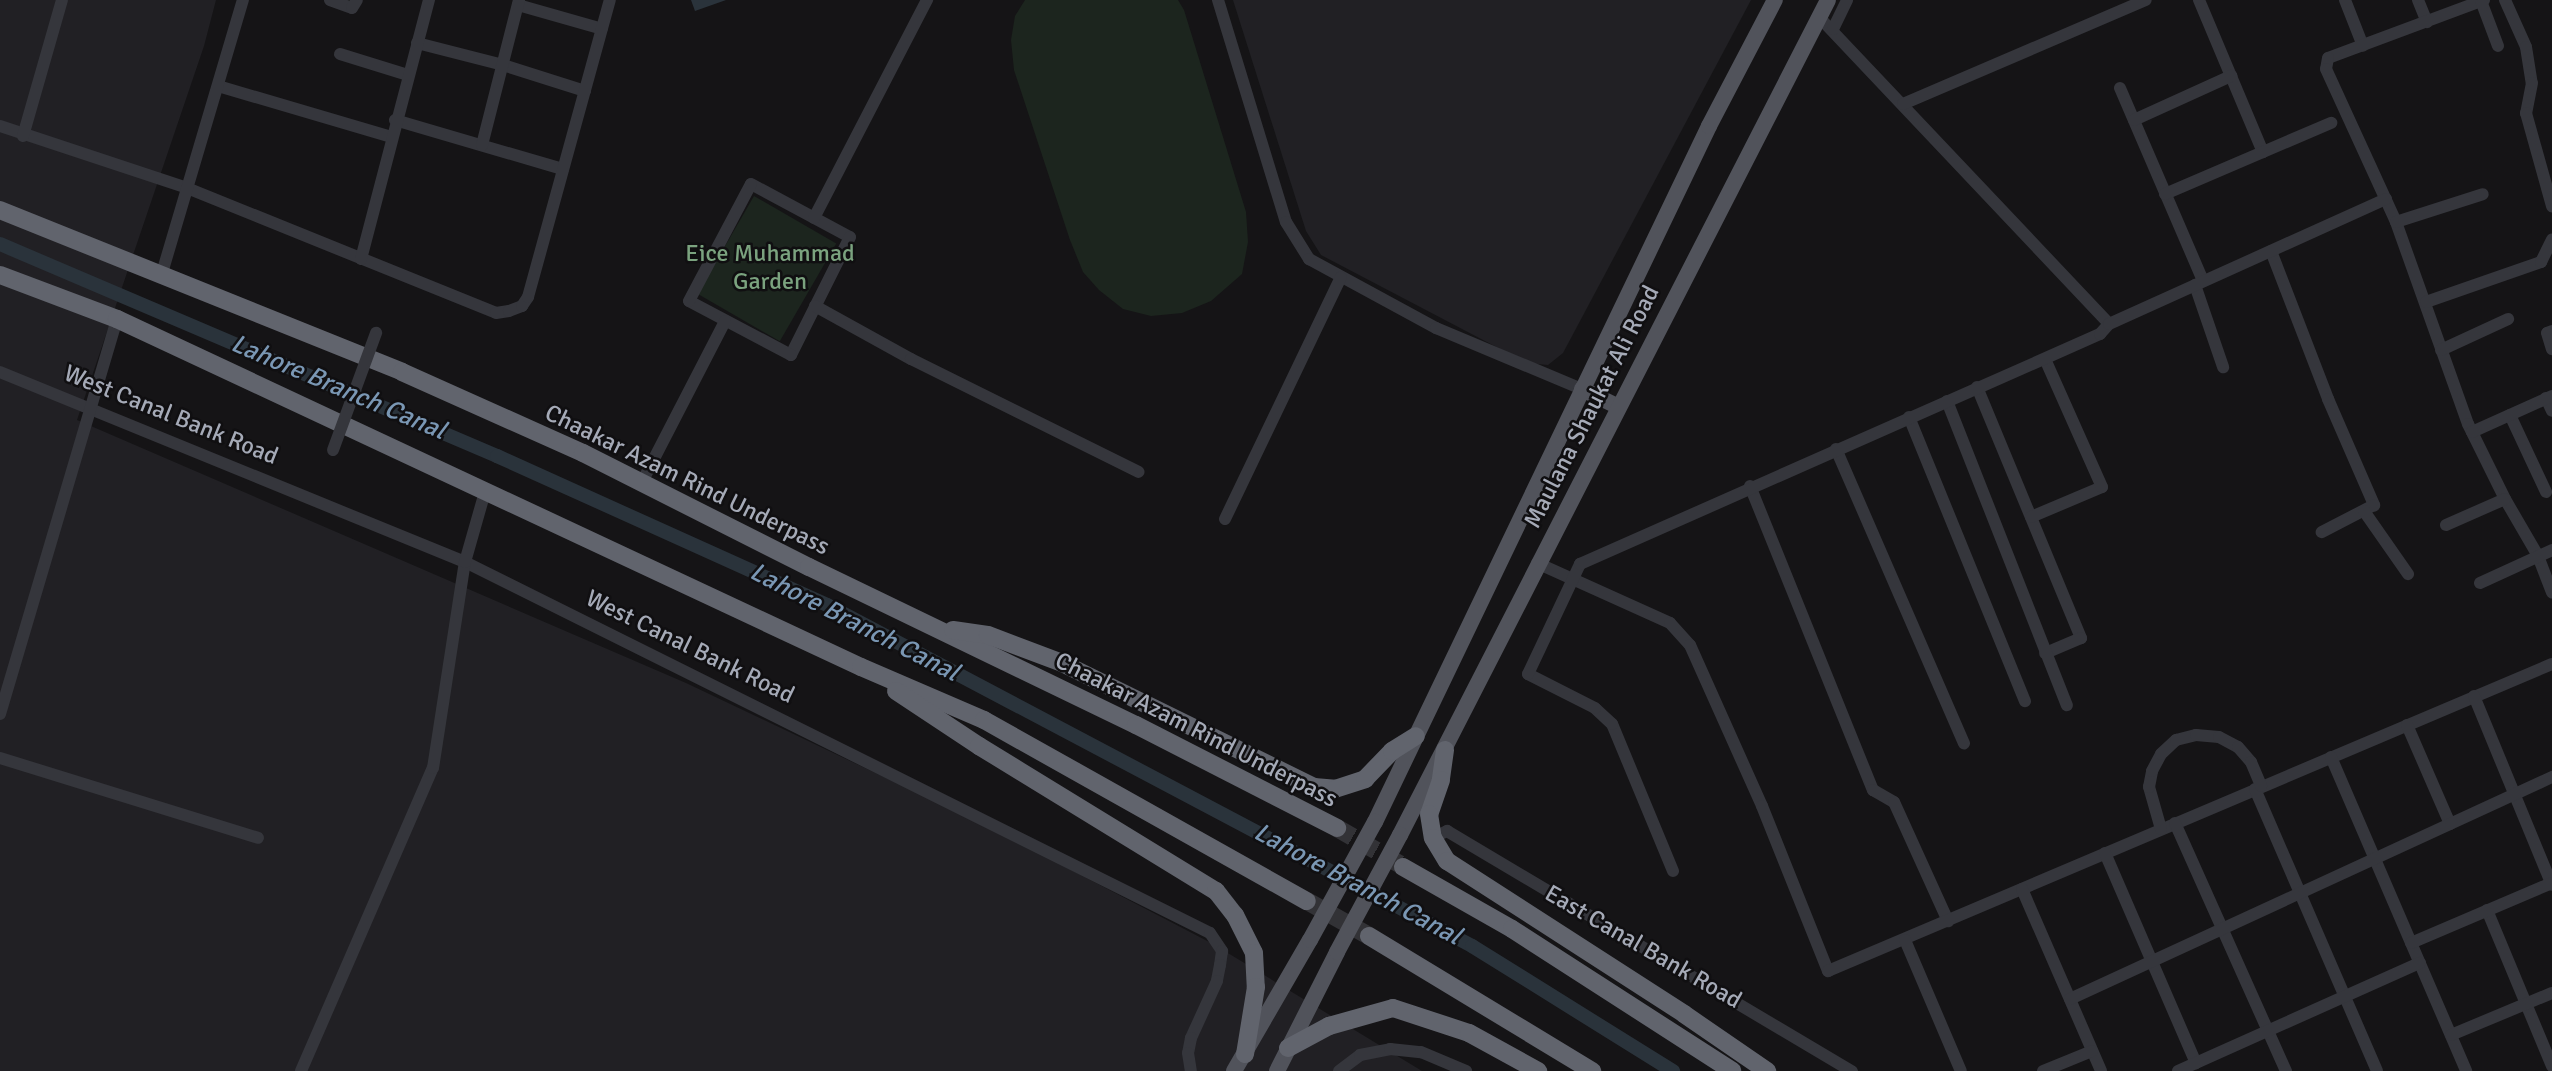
<!DOCTYPE html>
<style>
body{margin:0}
#map{position:relative;width:2552px;height:1071px;overflow:hidden;background:#151416;font-family:Signika,sans-serif}
div>[style]{position:absolute}
.built>*{inset:0;background:#212024}
.green>*{inset:0;background:#1c251e;transform-origin:0 0}
.water>*{inset:0;background:#2a333b}
.canal>*{height:14px;margin:-7px;padding:0 7px;transform-origin:7px;border-radius:7px;background:#2a333b}
.highway-tunnel>*{height:18px;margin-top:-9px;transform-origin:0;background:repeating-linear-gradient(90deg,#323236 0 18px,transparent 0 27px)}
.minor>*{height:12px;margin:-6px;padding:0 6px;transform-origin:6px;border-radius:6px;background:#35363c}
.major>*{height:16px;margin:-8px;padding:0 8px;transform-origin:8px;border-radius:8px;background:#51535b}
.highway>*{height:18px;margin:-9px;padding:0 9px;transform-origin:9px;border-radius:9px;background:#61646d}
.minor-bridge>*{height:12px;margin:-6px;padding:0 6px;transform-origin:6px;border-radius:6px;background:#35363c}
.major-bridge>*{height:16px;margin:-8px;padding:0 8px;transform-origin:8px;border-radius:8px;background:#51535b}
span{translate:-50% -50%;white-space:nowrap;text-align:center;line-height:1.15;-webkit-text-stroke:5px #100f11;paint-order:stroke}
.park-label{font-size:24px;color:#7ba37f}
.street-label{font-size:24px;color:#a5aab7}
.water-label{font-size:26px;color:#7a97b4;font-style:italic}
</style>
<div id="map">
<div class="built">
<div style="clip-path:polygon(0 0,216px 0,204px 46px,77px 420px,686px 683px,985px 825px,1213px 944px,1422px 1071px,0 1071px)"></div>
<div style="clip-path:polygon(1233px 0,1751px 0,1563px 353px,1548px 365px,1527px 363px,1321px 255px,1306px 231px)"></div>
</div>
<div class="green">
<div style="clip-path:polygon(1025px 0,1178px 0,1184px 10px,1246px 212px,1248px 242px,1242px 274px,1211px 301px,1182px 313px,1151px 316px,1123px 309px,1099px 290px,1083px 272px,1070px 240px,1014px 70px,1011px 40px,1015px 16px)"></div>
<div style="left:754px;top:196px;width:95px;height:113px;rotate:30deg"></div>
</div>
<div class="water">
<div style="clip-path:polygon(691px 0,726px 0,695px 11px)"></div>
</div>
<div class="canal">
<div style="left:0;top:244px;width:540px;rotate:23.1deg"></div>
<div style="left:497px;top:456px;width:362px;rotate:24.3deg"></div>
<div style="left:827px;top:605px;width:730px;rotate:27.86deg"></div>
<div style="left:1472px;top:946px;width:237px;rotate:31.9deg"></div>
</div>
<div class="highway-tunnel">
<div style="left:1337px;top:828px;width:74px;rotate:30deg"></div>
<div style="left:1307px;top:901px;width:71px;rotate:29.4deg"></div>
</div>
<div class="minor">
<div style="left:330px;top:0;width:23px;rotate:20deg"></div>
<div style="left:352px;top:8px;width:9px;rotate:-58deg"></div>
<div style="left:1218px;top:0;width:232px;rotate:73deg"></div>
<div style="left:1286px;top:222px;width:44px;rotate:58.1deg"></div>
<div style="left:1309px;top:259px;width:145px;rotate:28.5deg"></div>
<div style="left:1436px;top:328px;width:158px;rotate:22.7deg"></div>
<div style="left:2199px;top:0;width:165px;rotate:67.2deg"></div>
<div style="left:2345px;top:0;width:49px;rotate:68.6deg"></div>
<div style="left:2418px;top:0;width:24px;rotate:68deg"></div>
<div style="left:2484px;top:0;width:166px;rotate:159.6deg"></div>
<div style="left:2328px;top:58px;width:11px;rotate:100deg"></div>
<div style="left:2326px;top:69px;width:168px;rotate:65.4deg"></div>
<div style="left:2396px;top:222px;width:214px;rotate:70.4deg"></div>
<div style="left:2468px;top:424px;width:84px;rotate:63.7deg"></div>
<div style="left:2505px;top:499px;width:66px;rotate:59.9deg"></div>
<div style="left:2538px;top:556px;width:39px;rotate:69deg"></div>
<div style="left:2505px;top:0;width:51px;rotate:65.9deg"></div>
<div style="left:2526px;top:47px;width:36px;rotate:81deg"></div>
<div style="left:2532px;top:83px;width:31px;rotate:101deg"></div>
<div style="left:2526px;top:113px;width:97px;rotate:74.4deg"></div>
<div style="left:2481px;top:1px;width:48px;rotate:69.3deg"></div>
<div style="left:518px;top:5px;width:87px;rotate:15.9deg"></div>
<div style="left:1819px;top:17px;width:422px;rotate:46.6deg"></div>
<div style="left:1833px;top:29px;width:32px;rotate:-64deg"></div>
<div style="left:417px;top:43px;width:89px;rotate:14.3deg"></div>
<div style="left:503px;top:65px;width:86px;rotate:17.6deg"></div>
<div style="left:340px;top:54px;width:71px;rotate:17.2deg"></div>
<div style="left:218px;top:86px;width:180px;rotate:16.4deg"></div>
<div style="left:2120px;top:88px;width:210px;rotate:66.7deg"></div>
<div style="left:1903px;top:104px;width:264px;rotate:-23.2deg"></div>
<div style="left:395px;top:120px;width:175px;rotate:16.3deg"></div>
<div style="left:2134px;top:120px;width:107px;rotate:-24.4deg"></div>
<div style="left:0;top:126px;width:197px;rotate:18.3deg"></div>
<div style="left:187px;top:188px;width:333px;rotate:22deg"></div>
<div style="left:496px;top:313px;width:13px;rotate:-9deg"></div>
<div style="left:509px;top:311px;width:14px;rotate:-21deg"></div>
<div style="left:522px;top:306px;width:11px;rotate:-56deg"></div>
<div style="left:528px;top:297px;width:308px;rotate:-74.6deg"></div>
<div style="left:23px;top:136px;width:141px;rotate:-74deg"></div>
<div style="left:482px;top:145px;width:150px;rotate:-75.7deg"></div>
<div style="left:751px;top:184px;width:112px;rotate:28.2deg"></div>
<div style="left:850px;top:237px;width:132px;rotate:116.6deg"></div>
<div style="left:791px;top:355px;width:115px;rotate:-152.1deg"></div>
<div style="left:689px;top:301px;width:132px;rotate:-62.1deg"></div>
<div style="left:2165px;top:194px;width:181px;rotate:-23.2deg"></div>
<div style="left:814px;top:218px;width:246px;rotate:-62.6deg"></div>
<div style="left:2396px;top:222px;width:91px;rotate:-17.8deg"></div>
<div style="left:2271px;top:251px;width:159px;rotate:68.9deg"></div>
<div style="left:2328px;top:399px;width:116px;rotate:66.5deg"></div>
<div style="left:2374px;top:505px;width:59px;rotate:152.6deg"></div>
<div style="left:361px;top:259px;width:268px;rotate:-75.3deg"></div>
<div style="left:162px;top:273px;width:285px;rotate:-73.5deg"></div>
<div style="left:2195px;top:285px;width:87px;rotate:71.1deg"></div>
<div style="left:2426px;top:302px;width:122px;rotate:-19.2deg"></div>
<div style="left:2541px;top:262px;width:25px;rotate:-64deg"></div>
<div style="left:815px;top:306px;width:110px;rotate:28.9deg"></div>
<div style="left:911px;top:359px;width:254px;rotate:26.4deg"></div>
<div style="left:2552px;top:331px;width:5px;rotate:158deg"></div>
<div style="left:2547px;top:333px;width:17px;rotate:73deg"></div>
<div style="left:2441px;top:350px;width:74px;rotate:-24.8deg"></div>
<div style="left:0;top:372px;width:502px;rotate:22.23deg"></div>
<div style="left:465px;top:562px;width:832px;rotate:26.47deg"></div>
<div style="left:1210px;top:933px;width:22px;rotate:56deg"></div>
<div style="left:1222px;top:951px;width:14px;rotate:98deg"></div>
<div style="left:1220px;top:965px;width:16px;rotate:101deg"></div>
<div style="left:1217px;top:981px;width:63px;rotate:114.5deg"></div>
<div style="left:1191px;top:1038px;width:15px;rotate:101deg"></div>
<div style="left:1188px;top:1053px;width:18px;rotate:81deg"></div>
<div style="left:1977px;top:387px;width:272px;rotate:67.5deg"></div>
<div style="left:2081px;top:638px;width:39px;rotate:157deg"></div>
<div style="left:2546px;top:398px;width:14px;rotate:65deg"></div>
<div style="left:1947px;top:401px;width:327px;rotate:68.5deg"></div>
<div style="left:2510px;top:415px;width:85px;rotate:64.9deg"></div>
<div style="left:1909px;top:417px;width:307px;rotate:67.8deg"></div>
<div style="left:2472px;top:432px;width:88px;rotate:-24.2deg"></div>
<div style="left:1836px;top:449px;width:321px;rotate:66.5deg"></div>
<div style="left:642px;top:482px;width:181px;rotate:-62.7deg"></div>
<div style="left:1750px;top:486px;width:328px;rotate:68deg"></div>
<div style="left:1873px;top:790px;width:24px;rotate:30deg"></div>
<div style="left:1894px;top:802px;width:131px;rotate:65.6deg"></div>
<div style="left:2364px;top:511px;width:77px;rotate:55.1deg"></div>
<div style="left:2031px;top:517px;width:77px;rotate:-22.9deg"></div>
<div style="left:2102px;top:487px;width:140px;rotate:-114deg"></div>
<div style="left:1225px;top:519px;width:268px;rotate:-64.4deg"></div>
<div style="left:2446px;top:525px;width:64px;rotate:-23.8deg"></div>
<div style="left:1537px;top:563px;width:146px;rotate:24.3deg"></div>
<div style="left:1670px;top:623px;width:30px;rotate:48deg"></div>
<div style="left:1690px;top:645px;width:176px;rotate:65.9deg"></div>
<div style="left:1762px;top:806px;width:178px;rotate:68.2deg"></div>
<div style="left:1828px;top:971px;width:786px;rotate:-22.98deg"></div>
<div style="left:2480px;top:583px;width:79px;rotate:-24.6deg"></div>
<div style="left:2474px;top:696px;width:204px;rotate:67.6deg"></div>
<div style="left:0;top:714px;width:412px;rotate:-73.5deg"></div>
<div style="left:2407px;top:725px;width:108px;rotate:66.5deg"></div>
<div style="left:2331px;top:757px;width:342px;rotate:66.7deg"></div>
<div style="left:0;top:758px;width:270px;rotate:17.2deg"></div>
<div style="left:2255px;top:789px;width:307px;rotate:66.6deg"></div>
<div style="left:2175px;top:823px;width:272px;rotate:65.9deg"></div>
<div style="left:2161px;top:829px;width:44px;rotate:-105.9deg"></div>
<div style="left:2149px;top:787px;width:16px;rotate:-79deg"></div>
<div style="left:2152px;top:771px;width:19px;rotate:-62deg"></div>
<div style="left:2161px;top:754px;width:21px;rotate:-43deg"></div>
<div style="left:2176px;top:740px;width:21px;rotate:-14deg"></div>
<div style="left:2196px;top:735px;width:23px;rotate:5deg"></div>
<div style="left:2219px;top:737px;width:21px;rotate:28deg"></div>
<div style="left:2238px;top:747px;width:20px;rotate:49deg"></div>
<div style="left:2251px;top:762px;width:26px;rotate:67deg"></div>
<div style="left:1433px;top:838px;width:16px;rotate:-27deg"></div>
<div style="left:1447px;top:831px;width:471px;rotate:30.7deg"></div>
<div style="left:2105px;top:853px;width:229px;rotate:66.6deg"></div>
<div style="left:1673px;top:871px;width:159px;rotate:-112.5deg"></div>
<div style="left:1612px;top:724px;width:23px;rotate:-137deg"></div>
<div style="left:1595px;top:708px;width:75px;rotate:-153.1deg"></div>
<div style="left:1528px;top:674px;width:122px;rotate:-64.7deg"></div>
<div style="left:1580px;top:564px;width:569px;rotate:-23.86deg"></div>
<div style="left:2100px;top:334px;width:13px;rotate:-48deg"></div>
<div style="left:2109px;top:324px;width:304px;rotate:-24.3deg"></div>
<div style="left:2022px;top:889px;width:198px;rotate:66.5deg"></div>
<div style="left:2487px;top:910px;width:169px;rotate:67.4deg"></div>
<div style="left:1905px;top:940px;width:142px;rotate:66.9deg"></div>
<div style="left:2411px;top:943px;width:153px;rotate:-23.1deg"></div>
<div style="left:2070px;top:999px;width:531px;rotate:-24.73deg"></div>
<div style="left:2451px;top:1035px;width:109px;rotate:-22.6deg"></div>
<div style="left:301px;top:1071px;width:331px;rotate:-66.5deg"></div>
<div style="left:433px;top:768px;width:208px;rotate:-81.2deg"></div>
<div style="left:465px;top:562px;width:73px;rotate:-74.1deg"></div>
<div style="left:1339px;top:1071px;width:26px;rotate:-37deg"></div>
<div style="left:1360px;top:1055px;width:31px;rotate:-11deg"></div>
<div style="left:1390px;top:1049px;width:31px;rotate:6deg"></div>
<div style="left:1421px;top:1052px;width:49px;rotate:22.9deg"></div>
<div style="left:2043px;top:1071px;width:53px;rotate:-22.2deg"></div>
<div style="left:2178px;top:1071px;width:265px;rotate:-24.1deg"></div>
</div>
<div class="major">
<div style="left:1582px;top:389px;width:39px;rotate:26deg"></div>
<div style="left:1375px;top:822px;width:772px;rotate:-64.36deg"></div>
<div style="left:1709px;top:126px;width:142px;rotate:-62.4deg"></div>
<div style="left:1400px;top:835px;width:938px;rotate:-62.86deg"></div>
<div style="left:1234px;top:1071px;width:151px;rotate:-59.9deg"></div>
<div style="left:1277px;top:1071px;width:133px;rotate:-63.2deg"></div>
</div>
<div class="highway">
<div style="left:0;top:210px;width:433px;rotate:21.9deg"></div>
<div style="left:402px;top:372px;width:198px;rotate:24.1deg"></div>
<div style="left:583px;top:453px;width:253px;rotate:26.8deg"></div>
<div style="left:809px;top:567px;width:363px;rotate:25.8deg"></div>
<div style="left:1136px;top:725px;width:226px;rotate:27.1deg"></div>
<div style="left:0;top:275px;width:125px;rotate:20.6deg"></div>
<div style="left:117px;top:319px;width:821px;rotate:25.07deg"></div>
<div style="left:861px;top:667px;width:134px;rotate:23.3deg"></div>
<div style="left:984px;top:720px;width:370px;rotate:29.3deg"></div>
<div style="left:953px;top:630px;width:35px;rotate:8deg"></div>
<div style="left:988px;top:635px;width:79px;rotate:20.7deg"></div>
<div style="left:1062px;top:663px;width:281px;rotate:26.2deg"></div>
<div style="left:1314px;top:787px;width:21px;rotate:5deg"></div>
<div style="left:1335px;top:789px;width:32px;rotate:-18deg"></div>
<div style="left:1365px;top:779px;width:39px;rotate:-46deg"></div>
<div style="left:1392px;top:751px;width:28px;rotate:-32deg"></div>
<div style="left:896px;top:691px;width:100px;rotate:33.5deg"></div>
<div style="left:979px;top:746px;width:278px;rotate:31.5deg"></div>
<div style="left:1216px;top:891px;width:31px;rotate:52deg"></div>
<div style="left:1235px;top:915px;width:42px;rotate:63.4deg"></div>
<div style="left:1254px;top:953px;width:34px;rotate:87deg"></div>
<div style="left:1256px;top:987px;width:68px;rotate:99.3deg"></div>
<div style="left:1445px;top:750px;width:30px;rotate:98deg"></div>
<div style="left:1441px;top:780px;width:36px;rotate:109deg"></div>
<div style="left:1429px;top:814px;width:24px;rotate:81deg"></div>
<div style="left:1433px;top:838px;width:27px;rotate:59deg"></div>
<div style="left:1447px;top:861px;width:282px;rotate:32.8deg"></div>
<div style="left:1684px;top:1014px;width:101px;rotate:34.5deg"></div>
<div style="left:1403px;top:867px;width:125px;rotate:29.6deg"></div>
<div style="left:1512px;top:929px;width:262px;rotate:32.8deg"></div>
<div style="left:1369px;top:936px;width:261px;rotate:31.2deg"></div>
<div style="left:1288px;top:1048px;width:47px;rotate:-28.2deg"></div>
<div style="left:1329px;top:1026px;width:66px;rotate:-15.7deg"></div>
<div style="left:1393px;top:1008px;width:80px;rotate:18.2deg"></div>
<div style="left:1469px;top:1033px;width:79px;rotate:28.8deg"></div>
</div>
<div class="minor-bridge">
<div style="left:333px;top:450px;width:125px;rotate:-69.8deg"></div>
</div>
<div class="major-bridge">
<div style="left:1310px;top:940px;width:135px;rotate:-61.2deg"></div>
<div style="left:1337px;top:952px;width:133px;rotate:-61.7deg"></div>
</div>
<div class="park-label">
<span style="left:770px;top:268px">Eice Muhammad<br>Garden</span>
</div>
<div class="street-label">
<span style="left:1592px;top:407px;rotate:-63deg">Maulana Shaukat Ali Road</span>
<span style="left:171px;top:415px;rotate:22deg">West Canal Bank Road</span>
<span style="left:687px;top:480px;rotate:26deg">Chaakar Azam Rind Underpass</span>
<span style="left:690px;top:647px;rotate:26deg">West Canal Bank Road</span>
<span style="left:1196px;top:730px;rotate:27deg">Chaakar Azam Rind Underpass</span>
<span style="left:1643px;top:947px;rotate:30deg">East Canal Bank Road</span>
</div>
<div class="water-label">
<span style="left:338px;top:388px;rotate:23deg">Lahore Branch Canal</span>
<span style="left:854px;top:623px;rotate:27deg">Lahore Branch Canal</span>
<span style="left:1357px;top:885px;rotate:28deg">Lahore Branch Canal</span>
</div>
</div>
